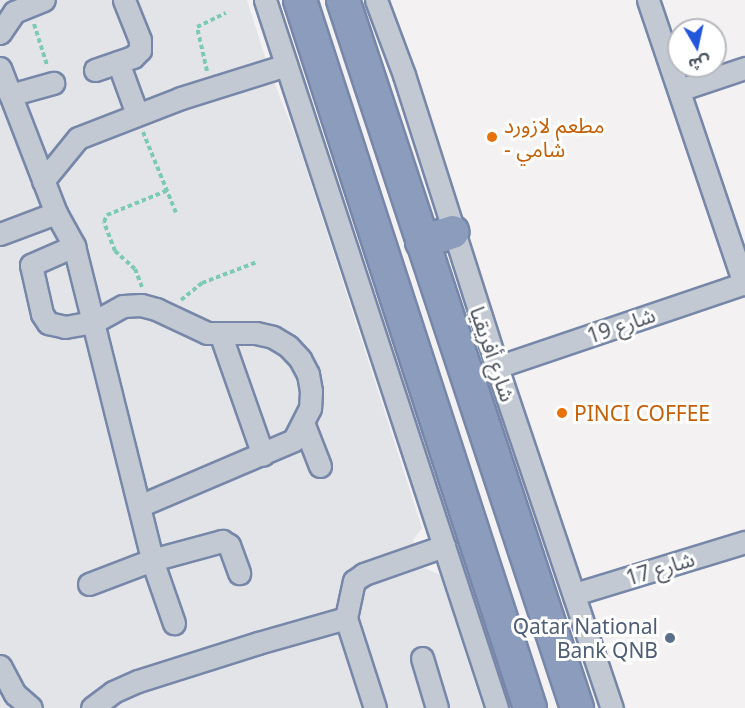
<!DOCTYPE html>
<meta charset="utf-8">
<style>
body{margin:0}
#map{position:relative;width:745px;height:708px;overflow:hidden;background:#f3f1f1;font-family:"Noto Sans","Noto Sans Arabic",sans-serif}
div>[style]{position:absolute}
.airport>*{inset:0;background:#e3e4e8}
.path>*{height:4px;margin-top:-2px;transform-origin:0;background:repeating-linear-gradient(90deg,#7ccbb0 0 4.5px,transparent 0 7.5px)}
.roads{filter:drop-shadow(2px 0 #7787a9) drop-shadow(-2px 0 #7787a9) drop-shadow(0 2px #7787a9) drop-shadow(0 -2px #7787a9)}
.minor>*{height:21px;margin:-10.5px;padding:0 10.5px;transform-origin:10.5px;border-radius:10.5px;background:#c2c9d2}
.highway>*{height:32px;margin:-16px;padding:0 16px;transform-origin:16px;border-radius:16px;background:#8b9cbd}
.dots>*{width:16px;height:16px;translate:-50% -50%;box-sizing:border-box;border:3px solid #fff;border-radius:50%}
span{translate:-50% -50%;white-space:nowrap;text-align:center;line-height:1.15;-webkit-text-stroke:6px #fff;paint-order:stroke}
.food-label{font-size:21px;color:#c56008}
.left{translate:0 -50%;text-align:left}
.street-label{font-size:21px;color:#4a515e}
.service-label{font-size:21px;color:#4e5e75}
.right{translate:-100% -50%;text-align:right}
.north{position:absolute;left:667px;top:18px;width:60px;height:60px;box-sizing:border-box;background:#fff;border:2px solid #b7b9bf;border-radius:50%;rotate:171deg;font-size:16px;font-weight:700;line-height:24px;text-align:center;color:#4a515e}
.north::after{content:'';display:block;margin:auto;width:21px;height:27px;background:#2257dc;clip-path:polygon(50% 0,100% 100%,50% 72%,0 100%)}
</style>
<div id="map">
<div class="airport">
<div style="clip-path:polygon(0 0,247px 0,269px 69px,298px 143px,422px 528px,413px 540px,422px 567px,440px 575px,483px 708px,0 708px)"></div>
</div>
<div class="path">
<div style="left:34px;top:24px;width:43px;rotate:72.4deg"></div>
<div style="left:207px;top:71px;width:45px;rotate:-102.8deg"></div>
<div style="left:197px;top:27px;width:32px;rotate:-26deg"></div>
<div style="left:143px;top:132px;width:87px;rotate:67.8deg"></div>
<div style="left:142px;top:287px;width:19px;rotate:-111deg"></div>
<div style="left:135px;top:269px;width:27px;rotate:-138deg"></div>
<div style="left:115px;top:251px;width:31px;rotate:-111deg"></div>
<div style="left:104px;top:222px;width:8px;rotate:-67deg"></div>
<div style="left:107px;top:215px;width:64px;rotate:-22.1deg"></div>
<div style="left:181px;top:300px;width:27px;rotate:-39deg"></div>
<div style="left:202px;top:283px;width:59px;rotate:-20.9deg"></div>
</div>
<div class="roads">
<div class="minor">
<div style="left:265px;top:0;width:745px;rotate:71.86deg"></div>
<div style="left:376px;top:0;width:80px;rotate:69.5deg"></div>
<div style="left:404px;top:75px;width:306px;rotate:72.3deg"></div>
<div style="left:497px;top:367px;width:360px;rotate:71.4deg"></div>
<div style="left:648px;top:0;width:300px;rotate:71.3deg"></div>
<div style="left:0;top:33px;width:25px;rotate:-56deg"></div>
<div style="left:14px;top:12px;width:32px;rotate:-22deg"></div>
<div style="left:118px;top:62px;width:55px;rotate:69.9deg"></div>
<div style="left:0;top:68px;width:155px;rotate:68.9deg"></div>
<div style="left:56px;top:213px;width:38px;rotate:61deg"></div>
<div style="left:74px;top:246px;width:324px;rotate:76deg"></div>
<div style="left:152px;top:560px;width:67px;rotate:70.8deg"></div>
<div style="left:95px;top:70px;width:40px;rotate:-18.9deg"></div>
<div style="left:133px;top:57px;width:10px;rotate:-45deg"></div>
<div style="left:140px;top:50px;width:10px;rotate:-90deg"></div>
<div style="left:140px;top:40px;width:43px;rotate:-111.8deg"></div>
<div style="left:679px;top:90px;width:70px;rotate:-18.4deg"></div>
<div style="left:10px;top:95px;width:45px;rotate:-15.6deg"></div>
<div style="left:43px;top:181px;width:55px;rotate:-50.9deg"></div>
<div style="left:78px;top:138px;width:110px;rotate:-21.2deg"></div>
<div style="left:181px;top:98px;width:110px;rotate:-17.4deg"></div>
<div style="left:0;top:234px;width:60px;rotate:-20.6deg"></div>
<div style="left:74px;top:246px;width:47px;rotate:156.2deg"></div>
<div style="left:31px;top:265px;width:50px;rotate:77.3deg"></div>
<div style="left:42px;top:314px;width:11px;rotate:56deg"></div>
<div style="left:48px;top:323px;width:17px;rotate:13deg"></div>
<div style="left:65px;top:327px;width:29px;rotate:-10deg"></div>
<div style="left:94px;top:322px;width:33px;rotate:-29deg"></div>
<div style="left:123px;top:306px;width:18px;rotate:-3deg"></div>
<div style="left:141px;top:305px;width:16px;rotate:15deg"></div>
<div style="left:156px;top:309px;width:56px;rotate:25.2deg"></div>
<div style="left:207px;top:333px;width:49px"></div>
<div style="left:256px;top:333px;width:17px;rotate:13deg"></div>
<div style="left:273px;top:337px;width:17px;rotate:31deg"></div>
<div style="left:288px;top:346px;width:18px;rotate:47deg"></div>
<div style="left:300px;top:359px;width:17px;rotate:62deg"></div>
<div style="left:308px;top:374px;width:17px;rotate:80deg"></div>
<div style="left:311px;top:391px;width:17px;rotate:93deg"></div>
<div style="left:310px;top:408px;width:36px;rotate:117deg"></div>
<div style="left:294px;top:440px;width:168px;rotate:156.9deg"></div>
<div style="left:220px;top:333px;width:129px;rotate:70.6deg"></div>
<div style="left:497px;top:367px;width:262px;rotate:-18.7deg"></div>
<div style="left:304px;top:425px;width:44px;rotate:68.7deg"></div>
<div style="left:89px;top:584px;width:67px;rotate:-20.9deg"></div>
<div style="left:152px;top:560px;width:73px;rotate:-15.2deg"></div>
<div style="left:222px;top:541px;width:8px;rotate:30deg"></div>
<div style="left:229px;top:545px;width:30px;rotate:70deg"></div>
<div style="left:575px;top:594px;width:178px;rotate:-17deg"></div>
<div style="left:422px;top:658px;width:52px;rotate:73.3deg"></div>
<div style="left:0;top:666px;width:32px;rotate:62deg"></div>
<div style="left:15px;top:694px;width:21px;rotate:41deg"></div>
<div style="left:92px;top:708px;width:26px;rotate:-37deg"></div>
<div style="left:113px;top:692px;width:27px;rotate:-24deg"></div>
<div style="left:138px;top:681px;width:126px;rotate:-17.6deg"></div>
<div style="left:258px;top:643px;width:91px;rotate:-15.9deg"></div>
<div style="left:375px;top:708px;width:95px;rotate:-107.9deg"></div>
<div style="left:346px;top:618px;width:38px;rotate:-78deg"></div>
<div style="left:354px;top:581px;width:12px;rotate:-35deg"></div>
<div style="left:364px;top:574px;width:85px;rotate:-19.3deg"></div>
</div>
<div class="highway">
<div style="left:300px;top:0;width:744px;rotate:72deg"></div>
<div style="left:343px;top:0;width:746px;rotate:71.71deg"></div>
<div style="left:422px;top:242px;width:32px;rotate:-18deg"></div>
</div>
</div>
<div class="dots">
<div style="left:492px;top:137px;background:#e8710a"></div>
<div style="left:562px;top:413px;background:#e8710a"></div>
<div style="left:670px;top:638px;background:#5c6f8a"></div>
</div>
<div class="food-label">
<span class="left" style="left:504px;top:137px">مطعم لازورد<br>- شامي</span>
<span class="left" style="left:574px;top:413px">PINCI COFFEE</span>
</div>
<div class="street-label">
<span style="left:621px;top:325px;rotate:-19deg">شارع 19</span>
<span style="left:493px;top:354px;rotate:71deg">شارع أفريقيا</span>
<span style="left:660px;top:568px;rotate:-17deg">شارع 17</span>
</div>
<div class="service-label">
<span class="right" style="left:658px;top:638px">Qatar National<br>Bank QNB</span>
</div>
<div class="north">ش</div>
</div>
